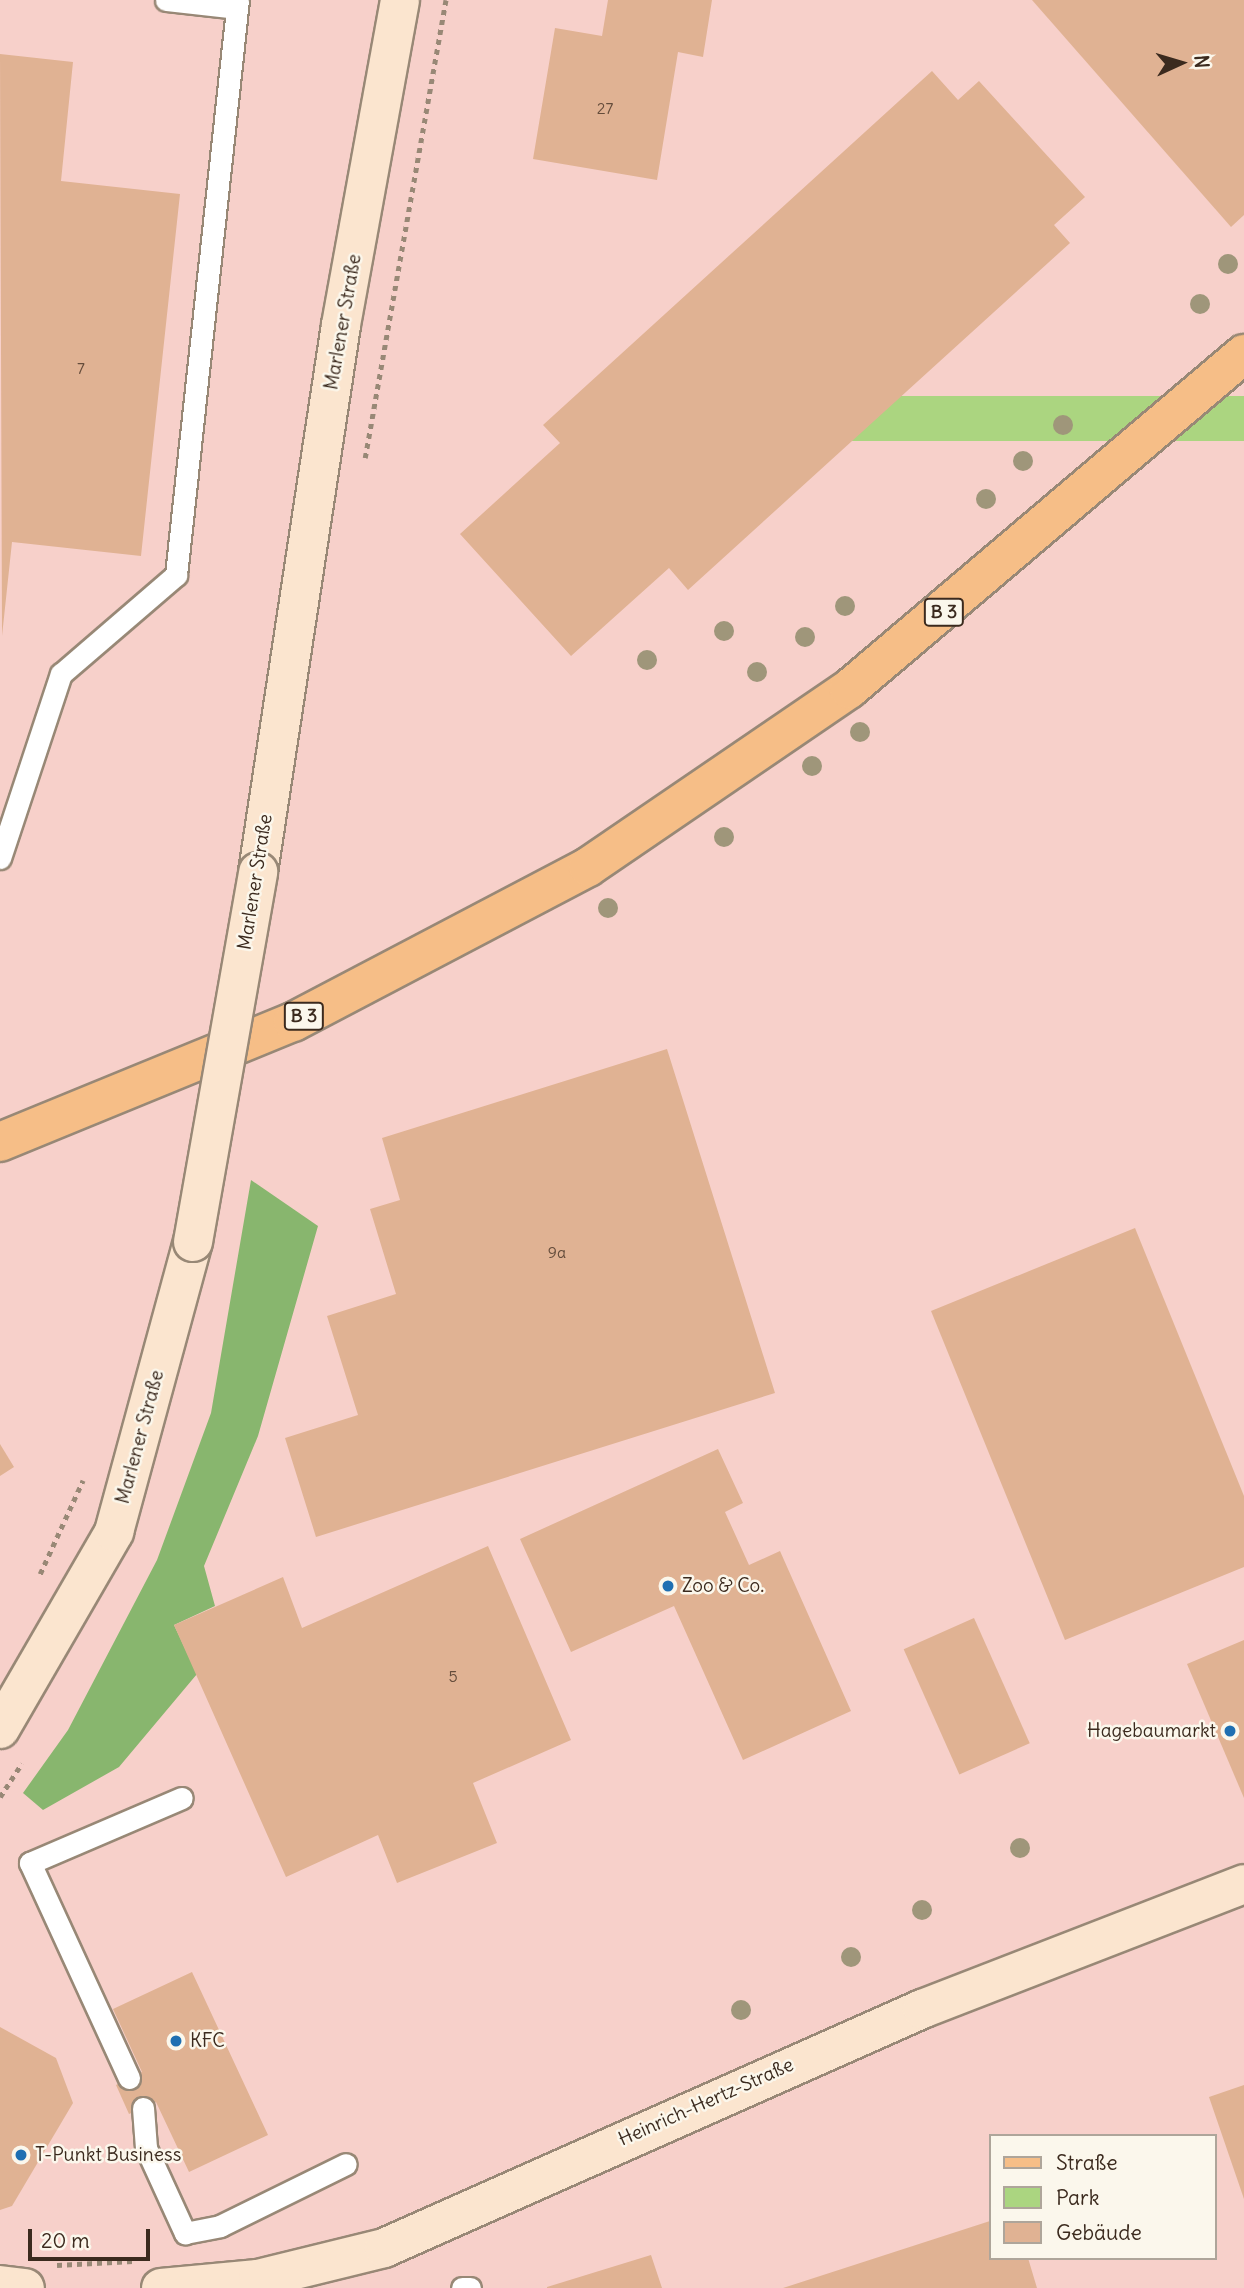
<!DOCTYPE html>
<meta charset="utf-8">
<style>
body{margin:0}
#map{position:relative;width:1244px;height:2288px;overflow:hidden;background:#f6e5cd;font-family:Delius,sans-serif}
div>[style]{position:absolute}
.built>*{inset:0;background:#f7d0ca}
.green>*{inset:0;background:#abd580;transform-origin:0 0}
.forest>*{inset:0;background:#88b66e}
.building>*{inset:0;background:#e0b293;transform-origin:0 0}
.path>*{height:4.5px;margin-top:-2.25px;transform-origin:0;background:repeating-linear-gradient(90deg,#988876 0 5px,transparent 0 10px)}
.roads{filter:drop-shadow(2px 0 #988876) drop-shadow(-2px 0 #988876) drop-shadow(0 2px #988876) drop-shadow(0 -2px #988876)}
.lane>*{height:21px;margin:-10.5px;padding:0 10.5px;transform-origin:10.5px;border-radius:10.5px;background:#fff}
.secondary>*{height:38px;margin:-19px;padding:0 19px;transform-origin:19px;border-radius:19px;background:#fbe5cf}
.primary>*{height:38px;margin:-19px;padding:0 19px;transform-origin:19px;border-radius:19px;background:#f6be87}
.bridges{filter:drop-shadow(2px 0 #988876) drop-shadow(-2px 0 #988876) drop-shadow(0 2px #988876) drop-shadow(0 -2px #988876)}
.secondary-bridge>*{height:38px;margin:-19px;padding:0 19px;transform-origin:19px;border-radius:19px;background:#fbe5cf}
.trees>*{width:20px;height:20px;margin:-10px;border-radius:50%;background:#9f967a}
.dots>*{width:19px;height:19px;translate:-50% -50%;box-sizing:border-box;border:4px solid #fbf7ec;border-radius:50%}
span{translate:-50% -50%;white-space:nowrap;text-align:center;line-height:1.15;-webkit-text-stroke:5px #fbf7ec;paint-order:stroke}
.number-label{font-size:16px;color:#644c3b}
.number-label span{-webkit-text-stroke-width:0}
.shield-label span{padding:2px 5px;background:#fbf7ec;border:2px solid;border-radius:5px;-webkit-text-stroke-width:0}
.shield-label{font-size:18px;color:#3b2a1e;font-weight:700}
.street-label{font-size:19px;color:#3b2a1e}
.poi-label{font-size:19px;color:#3b2a1e}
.left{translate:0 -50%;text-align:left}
.right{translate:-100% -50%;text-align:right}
.legend{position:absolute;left:989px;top:2134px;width:228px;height:126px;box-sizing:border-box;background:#fbf7ec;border:2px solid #aea59a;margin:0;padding:9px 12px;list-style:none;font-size:21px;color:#3b2a1e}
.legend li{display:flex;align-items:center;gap:14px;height:35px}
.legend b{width:35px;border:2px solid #aea59a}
.north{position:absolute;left:1146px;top:28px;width:70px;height:70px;-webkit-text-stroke:5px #fbf7ec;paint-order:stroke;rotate:86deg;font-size:19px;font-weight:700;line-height:28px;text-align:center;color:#3b2a1e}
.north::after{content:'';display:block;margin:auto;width:24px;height:32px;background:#3b2a1e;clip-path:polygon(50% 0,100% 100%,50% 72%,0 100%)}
.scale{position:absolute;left:28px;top:2229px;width:122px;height:32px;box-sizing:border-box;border:4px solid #3b2a1e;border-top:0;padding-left:9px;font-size:21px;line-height:24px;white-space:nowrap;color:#3b2a1e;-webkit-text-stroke:5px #fbf7ec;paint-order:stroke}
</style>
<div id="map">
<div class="built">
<div style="clip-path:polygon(evenodd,0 0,1244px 0,1244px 2288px,0 2288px,0 0,990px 2136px,1214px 2136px,1214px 2258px,990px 2258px,990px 2136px)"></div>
</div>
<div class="green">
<div style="left:1244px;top:396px;width:45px;height:454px;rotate:90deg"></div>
</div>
<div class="forest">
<div style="clip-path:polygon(251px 1180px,318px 1226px,258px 1436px,204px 1566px,215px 1606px,174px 1625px,197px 1674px,119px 1767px,43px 1810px,23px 1793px,68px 1730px,157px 1560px,211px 1413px)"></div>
</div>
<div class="building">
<div style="clip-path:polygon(608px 0,712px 0,703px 57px,678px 52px,657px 180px,533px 159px,555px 28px,602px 36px)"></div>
<div style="clip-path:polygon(1032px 0,1244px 0,1244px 215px,1231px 227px)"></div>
<div style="clip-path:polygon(0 54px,73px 62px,61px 181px,180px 194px,141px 556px,12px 542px,2px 636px)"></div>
<div style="clip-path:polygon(932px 71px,958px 100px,979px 81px,1085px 197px,1054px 225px,1070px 243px,688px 590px,669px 568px,571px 656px,460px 534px,560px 443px,543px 425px)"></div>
<div style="clip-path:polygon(667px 1049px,775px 1393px,316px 1537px,285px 1438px,358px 1415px,327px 1316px,396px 1294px,370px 1209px,400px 1200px,382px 1138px)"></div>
<div style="clip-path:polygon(1135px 1228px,1244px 1496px,1244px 1567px,1065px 1640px,931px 1311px)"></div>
<div style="clip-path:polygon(0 1444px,14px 1467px,0 1476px)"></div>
<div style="clip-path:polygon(718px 1449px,743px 1503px,725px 1512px,749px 1565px,780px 1551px,851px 1711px,743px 1760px,674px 1606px,571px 1652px,520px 1539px)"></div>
<div style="clip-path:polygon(488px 1546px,571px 1740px,473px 1783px,497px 1843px,397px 1883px,378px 1835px,286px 1877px,174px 1625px,283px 1577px,302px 1628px)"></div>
<div style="left:974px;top:1618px;width:137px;height:77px;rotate:66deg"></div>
<div style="clip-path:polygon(1244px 1640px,1244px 1798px,1187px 1664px)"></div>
<div style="clip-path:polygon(192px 1972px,268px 2135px,189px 2172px,156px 2102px,129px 2114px,116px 2085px,142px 2072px,113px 2009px)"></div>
<div style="clip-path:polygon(0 2027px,56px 2058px,73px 2103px,12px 2206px,0 2210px)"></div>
<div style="clip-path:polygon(1244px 2085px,1244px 2199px,1209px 2097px)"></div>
<div style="clip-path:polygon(990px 2221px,990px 2258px,1028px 2258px,1037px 2288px,783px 2288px)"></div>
<div style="clip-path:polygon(651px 2255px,662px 2288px,547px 2288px,547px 2287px)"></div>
</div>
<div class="path">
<div style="left:365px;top:458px;width:465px;rotate:-80deg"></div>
<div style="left:40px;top:1574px;width:103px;rotate:-65.4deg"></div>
<div style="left:0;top:1797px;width:40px;rotate:-57.1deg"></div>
<div style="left:57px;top:2265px;width:76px;rotate:-3deg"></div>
</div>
<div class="roads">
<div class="lane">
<div style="left:166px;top:0;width:71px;rotate:6.4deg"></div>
<div style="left:0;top:858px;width:194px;rotate:-71.7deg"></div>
<div style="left:61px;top:674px;width:152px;rotate:-40.7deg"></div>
<div style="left:176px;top:575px;width:578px;rotate:-83.85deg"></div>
<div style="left:129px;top:2078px;width:237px;rotate:-114.7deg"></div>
<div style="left:30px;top:1863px;width:165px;rotate:-23.2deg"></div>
<div style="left:143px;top:2108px;width:40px;rotate:85.7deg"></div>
<div style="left:146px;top:2148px;width:94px;rotate:65.4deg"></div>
<div style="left:185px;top:2233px;width:36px;rotate:-11deg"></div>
<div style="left:220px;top:2226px;width:140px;rotate:-26.2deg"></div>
<div style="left:462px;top:2288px;width:8px"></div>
</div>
<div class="secondary">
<div style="left:258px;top:872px;width:553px;rotate:-81.37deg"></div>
<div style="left:341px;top:325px;width:330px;rotate:-79.7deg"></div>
<div style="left:0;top:1729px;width:228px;rotate:-59.9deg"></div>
<div style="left:114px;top:1532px;width:301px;rotate:-74.8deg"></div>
<div style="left:0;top:2285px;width:25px;rotate:7deg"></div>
<div style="left:161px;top:2288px;width:97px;rotate:-5.3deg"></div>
<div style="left:258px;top:2279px;width:130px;rotate:-13.8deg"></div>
<div style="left:384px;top:2248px;width:589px;rotate:-23.95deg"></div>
<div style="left:922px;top:2009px;width:345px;rotate:-21.2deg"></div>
</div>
<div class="primary">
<div style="left:0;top:1142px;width:317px;rotate:-22.3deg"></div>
<div style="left:293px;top:1022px;width:333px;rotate:-27.7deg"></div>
<div style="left:588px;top:867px;width:316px;rotate:-34.3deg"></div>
<div style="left:849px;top:689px;width:518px;rotate:-40.3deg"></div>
</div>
</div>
<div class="bridges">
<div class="secondary-bridge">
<div style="left:193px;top:1242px;width:376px;rotate:-80deg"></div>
</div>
</div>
<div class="trees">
<div style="left:1228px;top:264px"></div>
<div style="left:1200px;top:304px"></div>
<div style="left:1063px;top:425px"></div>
<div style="left:1023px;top:461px"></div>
<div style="left:986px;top:499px"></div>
<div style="left:845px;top:606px"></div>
<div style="left:724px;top:631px"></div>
<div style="left:805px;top:637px"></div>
<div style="left:647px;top:660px"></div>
<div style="left:757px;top:672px"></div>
<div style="left:860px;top:732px"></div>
<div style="left:812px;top:766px"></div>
<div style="left:724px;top:837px"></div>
<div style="left:608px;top:908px"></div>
<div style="left:1020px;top:1848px"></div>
<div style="left:922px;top:1910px"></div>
<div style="left:851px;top:1957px"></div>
<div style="left:741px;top:2010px"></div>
</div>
<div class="dots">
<div style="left:668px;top:1586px;background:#1f6fb2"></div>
<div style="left:1230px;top:1731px;background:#1f6fb2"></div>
<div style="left:176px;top:2041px;background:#1f6fb2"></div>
<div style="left:21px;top:2155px;background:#1f6fb2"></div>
</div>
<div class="number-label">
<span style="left:605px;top:108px">27</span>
<span style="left:81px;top:368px">7</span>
<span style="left:557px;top:1252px">9a</span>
<span style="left:453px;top:1676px">5</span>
</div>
<div class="shield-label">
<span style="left:944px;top:612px">B 3</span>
<span style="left:304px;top:1016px">B 3</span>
</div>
<div class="street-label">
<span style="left:343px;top:322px;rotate:-80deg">Marlener Straße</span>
<span style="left:255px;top:882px;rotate:-81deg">Marlener Straße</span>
<span style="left:140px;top:1437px;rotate:-75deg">Marlener Straße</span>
<span style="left:706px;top:2102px;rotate:-24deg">Heinrich-Hertz-Straße</span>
</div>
<div class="poi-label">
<span class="left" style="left:682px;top:1586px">Zoo &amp; Co.</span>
<span class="right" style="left:1216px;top:1731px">Hagebaumarkt</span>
<span class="left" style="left:190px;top:2041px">KFC</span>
<span class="left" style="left:35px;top:2155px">T-Punkt Business</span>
</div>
<ul class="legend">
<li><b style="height:9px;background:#f6be87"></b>Straße</li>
<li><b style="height:19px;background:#abd580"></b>Park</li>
<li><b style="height:19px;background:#e0b293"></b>Gebäude</li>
</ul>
<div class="north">N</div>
<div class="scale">20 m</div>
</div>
